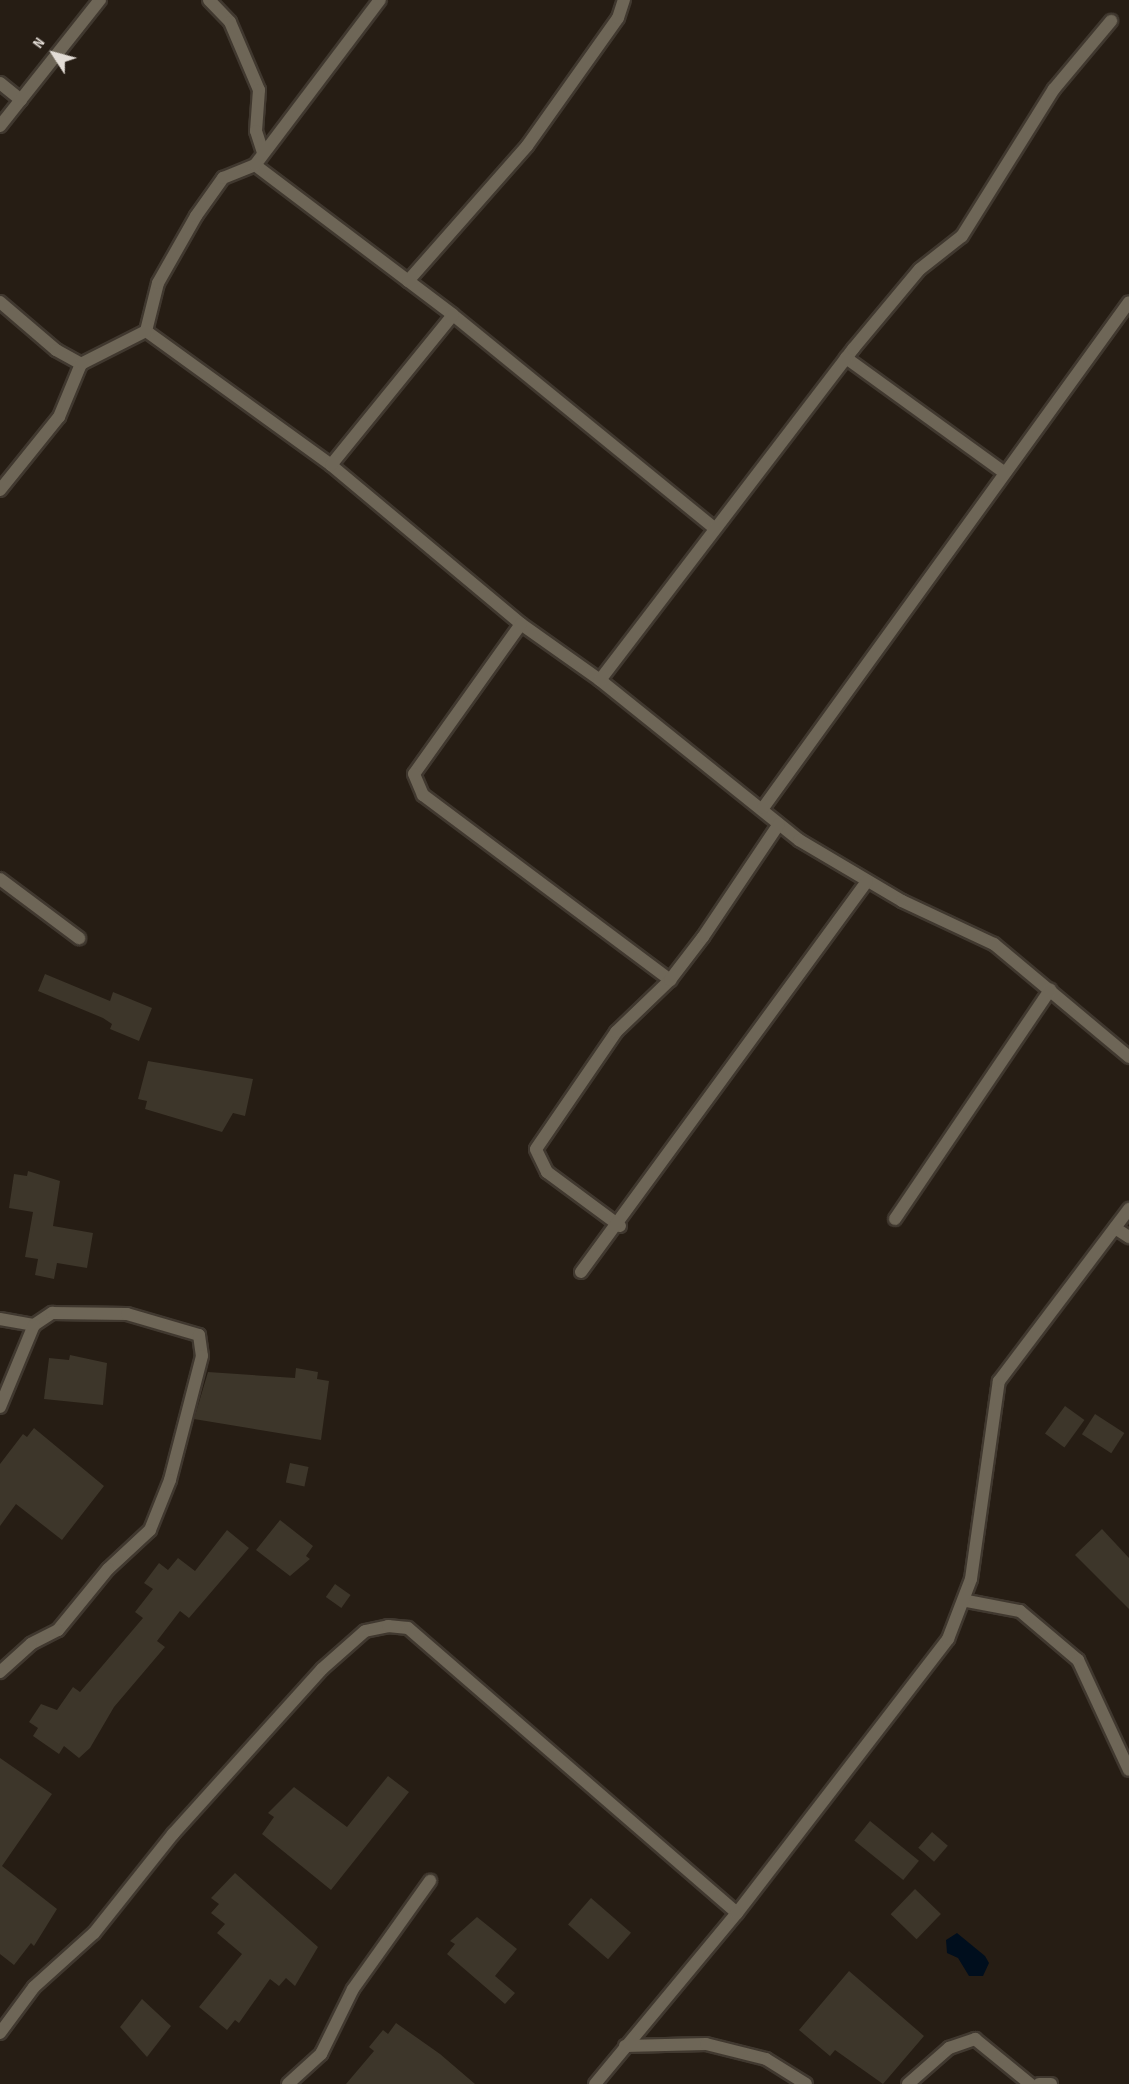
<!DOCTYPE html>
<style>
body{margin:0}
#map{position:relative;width:1129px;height:2084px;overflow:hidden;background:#261d14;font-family:"Sofia Sans Condensed",sans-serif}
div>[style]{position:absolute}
.water>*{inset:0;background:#000e1d}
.building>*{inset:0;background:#3d362a;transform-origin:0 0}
.roads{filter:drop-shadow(2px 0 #40382f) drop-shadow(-2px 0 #40382f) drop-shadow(0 2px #40382f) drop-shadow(0 -2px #40382f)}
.street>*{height:12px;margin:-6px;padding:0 6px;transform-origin:6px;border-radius:6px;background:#6e6657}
span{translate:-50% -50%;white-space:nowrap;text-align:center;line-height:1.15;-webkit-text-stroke:4.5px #261d14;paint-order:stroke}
.north{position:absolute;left:24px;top:24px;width:60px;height:60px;-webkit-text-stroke:4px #261d14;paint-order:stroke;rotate:306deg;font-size:16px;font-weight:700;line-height:24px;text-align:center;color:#e3ddd6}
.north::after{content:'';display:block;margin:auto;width:21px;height:27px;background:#e3ddd6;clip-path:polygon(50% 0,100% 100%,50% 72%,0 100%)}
</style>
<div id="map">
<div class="water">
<div style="clip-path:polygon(957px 1933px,985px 1956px,989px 1963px,983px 1976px,969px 1976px,958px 1958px,947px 1953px,946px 1940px)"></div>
</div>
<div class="building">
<div style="clip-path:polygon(45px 974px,110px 1001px,113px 992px,152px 1008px,139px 1041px,110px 1029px,112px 1024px,103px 1018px,38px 991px)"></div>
<div style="clip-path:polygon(148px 1061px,253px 1079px,245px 1116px,233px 1113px,222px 1132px,145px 1109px,147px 1101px,138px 1099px)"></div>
<div style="clip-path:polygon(28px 1171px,60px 1181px,53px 1226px,93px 1233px,87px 1268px,57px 1263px,54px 1279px,35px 1275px,38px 1259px,25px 1257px,33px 1212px,9px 1208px,14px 1174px,27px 1176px)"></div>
<div style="clip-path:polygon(70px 1355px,107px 1363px,103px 1405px,44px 1399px,49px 1358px,69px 1360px)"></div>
<div style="clip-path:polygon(296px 1368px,318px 1372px,317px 1379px,329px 1381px,321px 1440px,194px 1419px,208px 1372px,295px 1378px)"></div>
<div style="left:1065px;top:1406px;width:24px;height:34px;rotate:36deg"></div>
<div style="left:1095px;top:1414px;width:35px;height:24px;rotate:33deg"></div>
<div style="clip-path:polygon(34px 1428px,104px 1486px,62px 1540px,16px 1504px,0 1526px,0 1464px,23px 1434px,27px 1437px)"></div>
<div style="left:290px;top:1463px;width:19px;height:20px;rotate:12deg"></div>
<div style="clip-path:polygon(280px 1520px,313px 1546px,306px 1556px,310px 1559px,290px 1576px,256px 1550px)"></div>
<div style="clip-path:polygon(1102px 1529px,1129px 1558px,1129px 1609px,1075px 1555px)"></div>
<div style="clip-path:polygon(227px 1530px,249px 1548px,189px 1618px,180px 1611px,157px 1641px,165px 1647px,114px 1707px,90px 1748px,79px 1758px,64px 1746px,59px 1754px,33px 1736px,38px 1728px,29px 1722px,41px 1704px,57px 1710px,73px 1687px,80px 1692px,143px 1618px,135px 1612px,153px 1589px,144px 1583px,159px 1563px,168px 1570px,178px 1558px,195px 1571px)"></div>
<div style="left:335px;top:1584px;width:19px;height:16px;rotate:35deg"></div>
<div style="clip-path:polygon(0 1758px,52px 1794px,2px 1866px,57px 1909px,34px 1946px,31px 1943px,14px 1965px,0 1954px)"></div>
<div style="clip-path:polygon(388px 1776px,409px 1792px,331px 1890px,262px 1834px,274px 1817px,268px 1813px,294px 1787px,347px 1827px)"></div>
<div style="left:870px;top:1821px;width:63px;height:25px;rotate:39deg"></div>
<div style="left:932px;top:1832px;width:21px;height:21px;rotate:41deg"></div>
<div style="clip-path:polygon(235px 1873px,318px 1947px,295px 1986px,286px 1978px,279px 1986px,270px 1979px,239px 2023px,235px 2020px,227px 2030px,199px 2007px,242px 1954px,217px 1933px,225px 1924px,211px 1913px,219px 1904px,211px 1898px)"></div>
<div style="left:915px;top:1889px;width:36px;height:35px;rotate:44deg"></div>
<div style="left:591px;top:1898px;width:53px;height:35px;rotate:41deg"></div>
<div style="clip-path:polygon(477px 1917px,517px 1949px,495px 1976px,515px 1993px,505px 2004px,447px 1954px,455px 1944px,450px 1941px)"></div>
<div style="clip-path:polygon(849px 1971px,924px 2036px,883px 2084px,835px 2050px,830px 2056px,799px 2030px)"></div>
<div style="clip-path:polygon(142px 1999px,171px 2026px,147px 2057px,120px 2027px)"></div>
<div style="clip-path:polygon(396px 2023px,440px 2054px,475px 2084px,346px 2084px,374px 2051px,369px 2047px,383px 2030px,388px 2034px)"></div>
</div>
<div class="roads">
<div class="street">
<div style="left:209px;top:0;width:30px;rotate:46deg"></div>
<div style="left:230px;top:22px;width:74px;rotate:66.9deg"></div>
<div style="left:259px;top:90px;width:41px;rotate:94.2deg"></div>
<div style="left:256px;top:131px;width:23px;rotate:72deg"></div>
<div style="left:0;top:83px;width:27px;rotate:39deg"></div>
<div style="left:0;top:126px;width:161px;rotate:-51.6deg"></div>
<div style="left:255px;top:165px;width:248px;rotate:37.1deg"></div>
<div style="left:453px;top:315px;width:338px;rotate:39.2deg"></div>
<div style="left:408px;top:281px;width:180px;rotate:-48.6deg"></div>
<div style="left:527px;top:146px;width:157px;rotate:-54.6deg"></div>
<div style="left:618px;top:18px;width:19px;rotate:-72deg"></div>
<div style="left:0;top:302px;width:74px;rotate:40.6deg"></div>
<div style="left:56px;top:350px;width:29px;rotate:29deg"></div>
<div style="left:146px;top:331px;width:228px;rotate:35.9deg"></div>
<div style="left:331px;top:465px;width:248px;rotate:39.9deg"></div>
<div style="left:521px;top:624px;width:97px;rotate:35.3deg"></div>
<div style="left:600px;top:680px;width:255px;rotate:38.8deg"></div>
<div style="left:799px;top:840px;width:120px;rotate:30.6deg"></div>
<div style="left:902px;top:901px;width:102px;rotate:25.1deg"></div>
<div style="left:994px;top:944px;width:176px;rotate:39.9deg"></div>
<div style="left:146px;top:331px;width:49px;rotate:-76deg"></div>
<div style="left:158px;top:283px;width:77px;rotate:-60.4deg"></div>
<div style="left:196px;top:216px;width:47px;rotate:-54.6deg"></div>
<div style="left:223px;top:178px;width:35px;rotate:-22deg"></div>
<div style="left:255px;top:165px;width:207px;rotate:-52.9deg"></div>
<div style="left:846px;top:358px;width:196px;rotate:35.9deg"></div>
<div style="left:331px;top:465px;width:193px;rotate:-50.9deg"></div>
<div style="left:0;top:490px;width:94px;rotate:-51.1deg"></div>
<div style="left:59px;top:417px;width:57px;rotate:-67.5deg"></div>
<div style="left:81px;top:364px;width:73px;rotate:-26.9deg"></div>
<div style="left:521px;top:624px;width:184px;rotate:125.5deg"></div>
<div style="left:414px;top:774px;width:23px;rotate:67deg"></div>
<div style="left:423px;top:795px;width:309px;rotate:36.8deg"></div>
<div style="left:600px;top:680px;width:417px;rotate:-52.6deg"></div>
<div style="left:853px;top:349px;width:104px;rotate:-50.1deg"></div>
<div style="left:920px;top:269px;width:53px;rotate:-38.2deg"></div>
<div style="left:962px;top:236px;width:173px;rotate:-58deg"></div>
<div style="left:1054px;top:89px;width:89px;rotate:-50deg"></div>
<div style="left:763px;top:808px;width:624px;rotate:-54.12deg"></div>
<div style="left:0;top:879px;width:99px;rotate:36.8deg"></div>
<div style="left:895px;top:1219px;width:277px;rotate:-55.9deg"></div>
<div style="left:620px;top:1226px;width:91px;rotate:-143.5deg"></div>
<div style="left:547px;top:1172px;width:25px;rotate:-116deg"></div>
<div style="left:536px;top:1149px;width:142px;rotate:-55.6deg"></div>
<div style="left:616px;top:1032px;width:75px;rotate:-43.9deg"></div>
<div style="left:670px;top:980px;width:54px;rotate:-52.5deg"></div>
<div style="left:703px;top:937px;width:136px;rotate:-56.1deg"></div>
<div style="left:1115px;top:1228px;width:17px;rotate:33deg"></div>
<div style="left:581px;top:1272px;width:484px;rotate:-53.8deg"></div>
<div style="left:0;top:1319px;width:35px;rotate:10deg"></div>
<div style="left:34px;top:1325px;width:22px;rotate:-34deg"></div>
<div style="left:52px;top:1313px;width:75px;rotate:0.8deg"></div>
<div style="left:127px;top:1314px;width:75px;rotate:16.3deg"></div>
<div style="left:199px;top:1335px;width:21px;rotate:82deg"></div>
<div style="left:202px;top:1356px;width:128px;rotate:104.5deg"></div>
<div style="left:170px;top:1480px;width:54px;rotate:111.8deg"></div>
<div style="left:150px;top:1530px;width:57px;rotate:137.1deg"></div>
<div style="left:108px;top:1569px;width:79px;rotate:129.3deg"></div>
<div style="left:58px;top:1630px;width:30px;rotate:153deg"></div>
<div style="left:31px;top:1644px;width:42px;rotate:137.9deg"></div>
<div style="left:0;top:1407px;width:89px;rotate:-67.5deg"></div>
<div style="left:967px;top:1601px;width:54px;rotate:10.7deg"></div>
<div style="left:1020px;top:1611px;width:76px;rotate:40.2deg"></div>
<div style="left:1078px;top:1660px;width:121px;rotate:65.1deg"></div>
<div style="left:0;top:2033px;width:57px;rotate:-53.5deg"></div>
<div style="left:34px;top:1987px;width:81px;rotate:-42deg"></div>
<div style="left:94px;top:1933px;width:127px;rotate:-51.4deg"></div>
<div style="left:173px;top:1834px;width:222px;rotate:-47.9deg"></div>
<div style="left:322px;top:1669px;width:57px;rotate:-41.5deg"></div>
<div style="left:365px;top:1631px;width:24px;rotate:-12deg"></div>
<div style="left:388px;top:1626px;width:20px;rotate:6deg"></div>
<div style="left:408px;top:1628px;width:435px;rotate:40.9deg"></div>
<div style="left:625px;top:2046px;width:81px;rotate:-1.4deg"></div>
<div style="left:706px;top:2044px;width:62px;rotate:14deg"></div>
<div style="left:766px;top:2059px;width:47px;rotate:32deg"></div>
<div style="left:288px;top:2084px;width:45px;rotate:-42.3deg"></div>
<div style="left:321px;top:2054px;width:72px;rotate:-63.8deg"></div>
<div style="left:353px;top:1989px;width:133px;rotate:-54.5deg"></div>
<div style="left:595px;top:2084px;width:222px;rotate:-50.3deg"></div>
<div style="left:737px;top:1913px;width:346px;rotate:-52.4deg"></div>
<div style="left:948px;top:1639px;width:64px;rotate:-69deg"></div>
<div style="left:971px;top:1579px;width:200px;rotate:-82deg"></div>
<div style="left:999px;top:1381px;width:216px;rotate:-52.9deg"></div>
<div style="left:908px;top:2084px;width:55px;rotate:-41.3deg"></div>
<div style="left:949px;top:2048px;width:28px;rotate:-19deg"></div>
<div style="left:975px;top:2039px;width:71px;rotate:39.3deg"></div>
<div style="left:1039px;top:2084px;width:12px"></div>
</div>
</div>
<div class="north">N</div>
</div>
